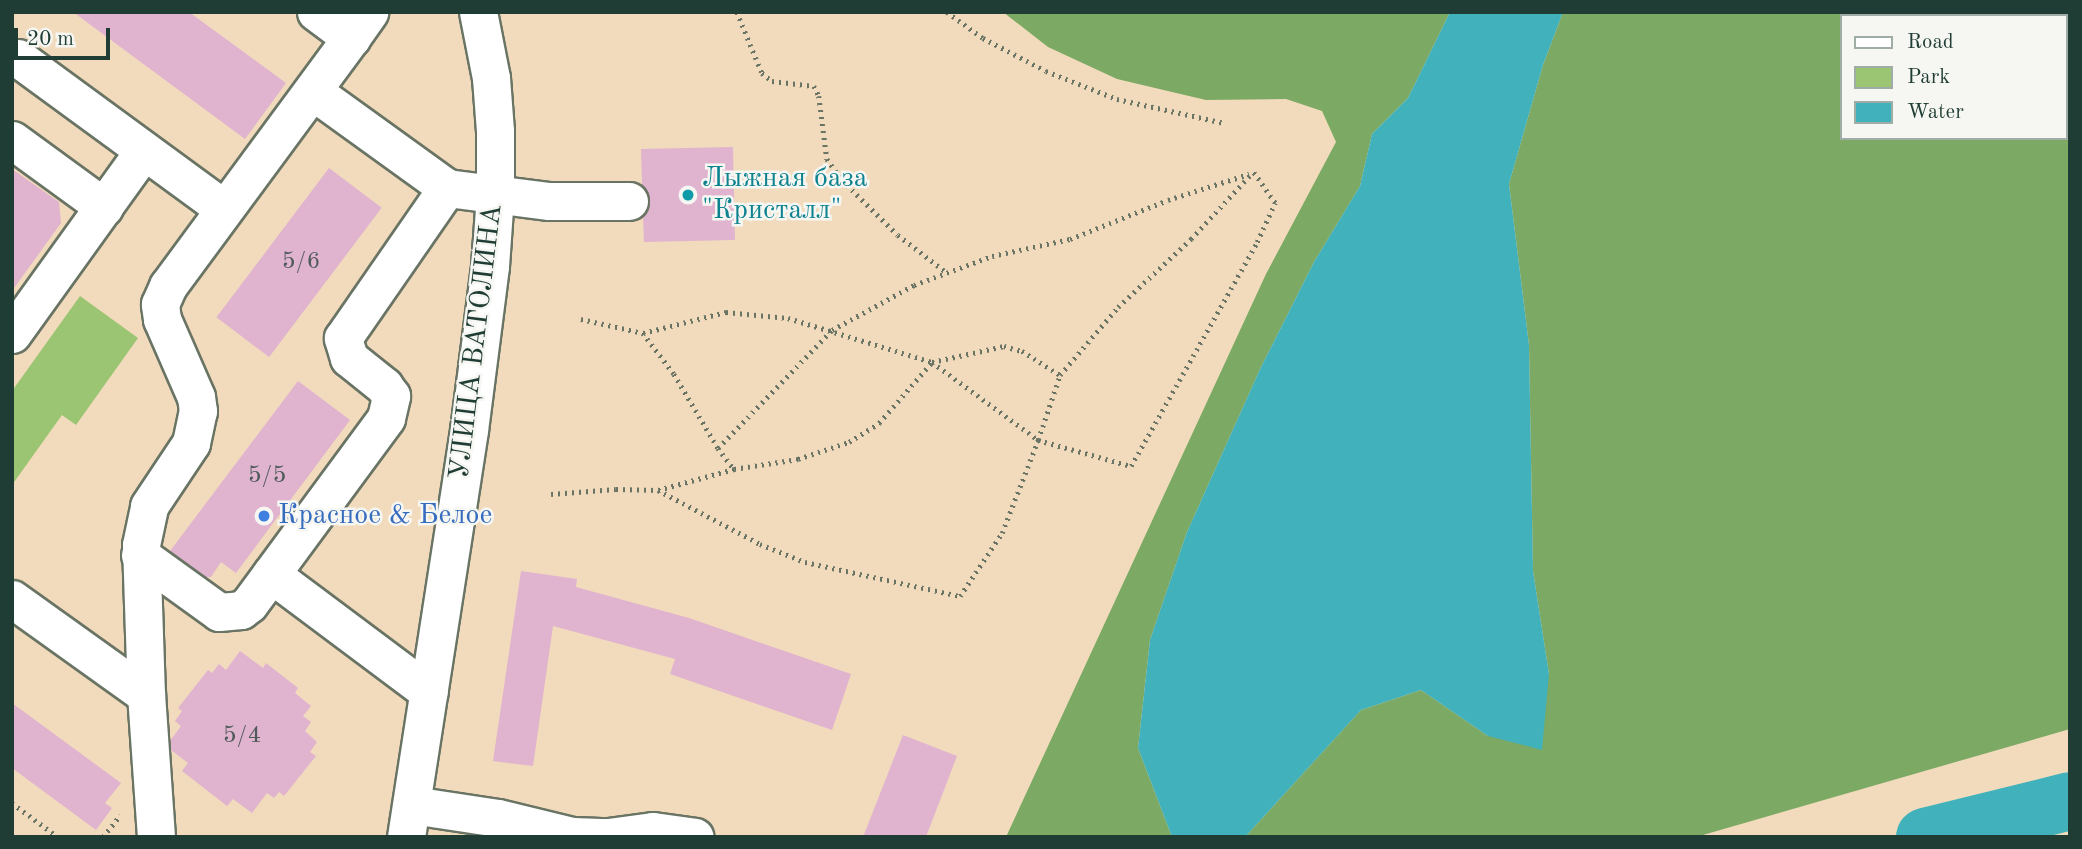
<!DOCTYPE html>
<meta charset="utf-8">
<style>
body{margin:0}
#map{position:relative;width:2082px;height:849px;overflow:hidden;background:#f2dbbc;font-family:"Old Standard TT",serif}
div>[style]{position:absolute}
.green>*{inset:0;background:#9bc572}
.forest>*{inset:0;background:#7caa64}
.water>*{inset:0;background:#41b1bb}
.river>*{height:58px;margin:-29px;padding:0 29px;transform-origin:29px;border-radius:29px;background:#41b1bb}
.building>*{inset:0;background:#e0b3cf;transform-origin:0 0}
.path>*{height:4.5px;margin-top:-2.25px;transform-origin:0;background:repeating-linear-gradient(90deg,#697464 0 2px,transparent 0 7px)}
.roads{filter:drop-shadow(2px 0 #697464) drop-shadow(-2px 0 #697464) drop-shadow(0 2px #697464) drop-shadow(0 -2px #697464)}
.minor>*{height:37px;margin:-18.5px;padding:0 18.5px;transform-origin:18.5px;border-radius:18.5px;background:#fff}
.dots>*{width:19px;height:19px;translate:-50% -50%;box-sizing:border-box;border:4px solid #f6f6f2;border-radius:50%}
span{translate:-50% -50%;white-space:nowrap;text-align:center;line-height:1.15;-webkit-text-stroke:5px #f6f6f2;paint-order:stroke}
.number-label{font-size:24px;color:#4f5a5b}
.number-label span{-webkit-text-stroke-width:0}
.culture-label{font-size:28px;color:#0d838f}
.left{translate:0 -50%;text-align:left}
.street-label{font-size:28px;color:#1f3d34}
.shop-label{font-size:28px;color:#366cbe}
.frame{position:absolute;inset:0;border:14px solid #1f3d34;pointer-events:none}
.legend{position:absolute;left:1840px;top:14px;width:228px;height:126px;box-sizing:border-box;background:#f6f6f2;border:2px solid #a0aca6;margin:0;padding:9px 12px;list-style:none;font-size:21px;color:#1f3d34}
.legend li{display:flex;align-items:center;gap:14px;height:35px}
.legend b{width:35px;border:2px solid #a0aca6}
.scale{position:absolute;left:14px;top:28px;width:96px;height:32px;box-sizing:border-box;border:4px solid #1f3d34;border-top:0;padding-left:9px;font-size:21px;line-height:24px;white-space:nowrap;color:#1f3d34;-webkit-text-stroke:5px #f6f6f2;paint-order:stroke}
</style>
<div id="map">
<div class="green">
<div style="clip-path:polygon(80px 296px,138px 338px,76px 425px,62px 415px,12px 485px,12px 391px)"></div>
</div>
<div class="forest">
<div style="clip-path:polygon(1003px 12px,1450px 12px,1408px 98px,1372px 134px,1360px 186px,1314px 262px,1261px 367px,1187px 532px,1150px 640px,1138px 748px,1172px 837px,1006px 837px,1266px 274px,1336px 142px,1322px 111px,1286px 99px,1206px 100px,1117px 79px,1048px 47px)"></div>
<div style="clip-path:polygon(evenodd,1563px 12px,2070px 12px,2070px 729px,1696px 837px,1245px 837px,1361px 710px,1421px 690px,1488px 736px,1549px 674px,1533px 571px,1529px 345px,1509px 184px,1543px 65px,1563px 12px,1842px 16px,2066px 16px,2066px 138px,1842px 138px,1842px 16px)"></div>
</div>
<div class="water">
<div style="clip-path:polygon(1450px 12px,1563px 12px,1543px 65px,1509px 184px,1529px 345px,1533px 571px,1549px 674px,1542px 750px,1488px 736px,1421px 690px,1361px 710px,1245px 837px,1172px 837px,1138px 748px,1150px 640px,1187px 532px,1261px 367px,1314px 262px,1360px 186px,1372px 134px,1408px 98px)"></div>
</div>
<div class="river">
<div style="left:1925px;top:837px;width:149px;rotate:-13.9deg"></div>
</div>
<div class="building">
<div style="clip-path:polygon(73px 12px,189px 12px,286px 83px,245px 139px)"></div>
<div style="clip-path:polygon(733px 147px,735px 240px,644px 242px,643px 216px,650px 200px,642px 185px,641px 149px)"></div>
<div style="left:329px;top:168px;width:66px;height:187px;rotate:37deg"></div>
<div style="clip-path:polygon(12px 169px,59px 202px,61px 223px,12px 291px)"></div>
<div style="clip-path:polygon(298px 381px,350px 420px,236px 573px,221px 562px,211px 577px,206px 577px,170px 551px)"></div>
<div style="clip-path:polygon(521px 571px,577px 579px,576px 587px,689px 618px,851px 674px,832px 730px,670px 674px,675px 659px,553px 626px,533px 766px,493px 761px)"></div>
<div style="clip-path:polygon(240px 651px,263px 668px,266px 663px,298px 688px,295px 693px,311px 706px,303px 716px,311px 722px,305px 731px,317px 742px,310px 752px,316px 756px,284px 796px,279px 792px,274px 798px,267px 793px,252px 813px,233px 799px,227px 806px,182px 771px,188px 763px,171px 750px,170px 741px,181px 726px,175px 721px,182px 711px,178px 708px,208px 670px,212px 673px,219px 664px,226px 670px)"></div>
<div style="clip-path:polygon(12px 703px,121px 783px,105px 803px,112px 808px,96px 830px,12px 768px)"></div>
<div style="clip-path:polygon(903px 735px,957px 756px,926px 837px,863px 837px)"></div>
</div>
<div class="path">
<div style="left:737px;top:12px;width:66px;rotate:67.7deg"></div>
<div style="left:762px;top:73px;width:13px;rotate:39deg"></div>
<div style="left:772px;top:81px;width:42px;rotate:6.8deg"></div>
<div style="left:814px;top:86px;width:11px;rotate:63deg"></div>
<div style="left:819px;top:96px;width:64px;rotate:82.8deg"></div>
<div style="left:827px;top:159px;width:26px;rotate:54deg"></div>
<div style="left:842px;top:180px;width:78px;rotate:44.5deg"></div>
<div style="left:898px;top:235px;width:61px;rotate:37.6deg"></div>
<div style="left:947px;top:12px;width:44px;rotate:35.8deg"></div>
<div style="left:983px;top:38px;width:71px;rotate:27.6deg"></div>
<div style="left:1046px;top:71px;width:76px;rotate:21.5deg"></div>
<div style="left:1117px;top:99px;width:110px;rotate:12.6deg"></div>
<div style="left:581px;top:319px;width:64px;rotate:12.7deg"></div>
<div style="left:643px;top:333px;width:86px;rotate:-14.2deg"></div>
<div style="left:726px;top:312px;width:62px;rotate:5.5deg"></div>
<div style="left:788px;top:318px;width:151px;rotate:17deg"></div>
<div style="left:932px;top:362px;width:74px;rotate:-12.5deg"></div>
<div style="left:1004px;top:346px;width:19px;rotate:16deg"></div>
<div style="left:1022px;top:351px;width:45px;rotate:32.3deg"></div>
<div style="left:643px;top:333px;width:51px;rotate:52.9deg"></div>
<div style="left:674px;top:374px;width:86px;rotate:59.3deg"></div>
<div style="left:718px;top:448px;width:26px;rotate:53deg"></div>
<div style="left:734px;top:469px;width:65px;rotate:-8.9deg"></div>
<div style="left:798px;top:459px;width:54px;rotate:-18.4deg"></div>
<div style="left:849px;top:442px;width:36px;rotate:-32deg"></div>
<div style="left:879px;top:423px;width:81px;rotate:-49deg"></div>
<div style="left:932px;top:362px;width:132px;rotate:36.3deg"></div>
<div style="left:1038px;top:440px;width:69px;rotate:-71.3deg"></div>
<div style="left:1060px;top:375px;width:89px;rotate:-49.5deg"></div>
<div style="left:1118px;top:307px;width:100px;rotate:-43deg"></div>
<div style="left:1191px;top:239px;width:91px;rotate:-47.2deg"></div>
<div style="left:718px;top:448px;width:164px;rotate:-46deg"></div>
<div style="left:832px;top:330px;width:94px;rotate:-28.8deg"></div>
<div style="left:914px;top:285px;width:83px;rotate:-20.4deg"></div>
<div style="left:992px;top:256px;width:80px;rotate:-12.3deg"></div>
<div style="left:1070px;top:239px;width:105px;rotate:-21.7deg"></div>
<div style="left:1168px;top:200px;width:85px;rotate:-17.8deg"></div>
<div style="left:658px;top:490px;width:115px;rotate:27.9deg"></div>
<div style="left:760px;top:544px;width:48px;rotate:21.8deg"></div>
<div style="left:805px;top:562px;width:159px;rotate:12.4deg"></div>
<div style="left:960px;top:596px;width:76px;rotate:-56.3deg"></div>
<div style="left:1002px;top:533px;width:100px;rotate:-68.8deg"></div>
<div style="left:1038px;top:440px;width:97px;rotate:15.6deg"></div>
<div style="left:1131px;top:466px;width:257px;rotate:-60.6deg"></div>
<div style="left:1257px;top:242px;width:43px;rotate:-65.2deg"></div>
<div style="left:1275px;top:203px;width:38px;rotate:-125deg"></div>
<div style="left:551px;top:494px;width:65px;rotate:-4.4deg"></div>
<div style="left:616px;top:489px;width:42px;rotate:1.4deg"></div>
<div style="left:658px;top:490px;width:79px;rotate:-15.4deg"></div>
<div style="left:12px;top:803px;width:57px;rotate:36.5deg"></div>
<div style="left:103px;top:837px;width:28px;rotate:-52deg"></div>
</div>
<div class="roads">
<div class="minor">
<div style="left:316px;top:12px;width:44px;rotate:36.6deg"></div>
<div style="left:351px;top:38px;width:32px;rotate:-55deg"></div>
<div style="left:18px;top:58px;width:255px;rotate:36.2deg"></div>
<div style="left:314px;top:92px;width:164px;rotate:35.8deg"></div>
<div style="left:447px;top:188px;width:103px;rotate:7.3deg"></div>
<div style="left:549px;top:201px;width:80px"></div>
<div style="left:12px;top:140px;width:114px;rotate:36.1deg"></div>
<div style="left:12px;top:334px;width:226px;rotate:-54.3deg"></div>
<div style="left:140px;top:555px;width:97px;rotate:35.8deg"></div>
<div style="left:219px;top:612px;width:22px;rotate:-5deg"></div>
<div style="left:241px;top:610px;width:10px;rotate:-37deg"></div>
<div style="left:249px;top:604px;width:231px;rotate:-53.6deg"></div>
<div style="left:386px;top:418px;width:23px;rotate:-77deg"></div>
<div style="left:391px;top:396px;width:12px;rotate:-125deg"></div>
<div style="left:384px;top:386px;width:45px;rotate:-141.3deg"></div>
<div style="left:349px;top:358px;width:21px;rotate:-107deg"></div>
<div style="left:343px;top:338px;width:183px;rotate:-55.3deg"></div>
<div style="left:271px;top:574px;width:197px;rotate:36.8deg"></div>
<div style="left:12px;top:599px;width:165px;rotate:35.6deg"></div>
<div style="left:412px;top:805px;width:87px;rotate:8.6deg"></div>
<div style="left:498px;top:818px;width:76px;rotate:13.7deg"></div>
<div style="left:572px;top:836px;width:36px;rotate:2deg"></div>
<div style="left:608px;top:837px;width:45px;rotate:-7.6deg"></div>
<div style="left:653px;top:831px;width:42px;rotate:8.1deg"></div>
<div style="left:156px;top:837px;width:142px;rotate:-94deg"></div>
<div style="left:146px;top:695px;width:150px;rotate:-91.9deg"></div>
<div style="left:141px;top:545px;width:40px;rotate:-78deg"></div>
<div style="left:149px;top:506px;width:76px;rotate:-56.3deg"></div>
<div style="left:191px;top:443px;width:33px;rotate:-78deg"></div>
<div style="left:198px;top:411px;width:14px;rotate:-98deg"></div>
<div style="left:196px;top:397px;width:85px;rotate:-113.6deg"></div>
<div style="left:162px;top:319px;width:15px;rotate:-98deg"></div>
<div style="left:160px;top:304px;width:20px;rotate:-66deg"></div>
<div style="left:168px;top:286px;width:308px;rotate:-53.6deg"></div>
<div style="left:406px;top:837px;width:412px;rotate:-81.2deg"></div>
<div style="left:469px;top:430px;width:165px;rotate:-82.7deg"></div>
<div style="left:490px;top:266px;width:72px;rotate:-86deg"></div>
<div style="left:495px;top:194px;width:63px;rotate:-90deg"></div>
<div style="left:495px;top:131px;width:53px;rotate:-94.3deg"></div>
<div style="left:491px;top:78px;width:67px;rotate:-101.1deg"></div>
</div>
</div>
<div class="dots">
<div style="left:688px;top:195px;background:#0f9aa8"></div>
<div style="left:264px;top:516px;background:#3f7fe0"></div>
</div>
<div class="number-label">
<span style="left:301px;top:263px">5/6</span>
<span style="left:267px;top:477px">5/5</span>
<span style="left:242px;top:737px">5/4</span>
</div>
<div class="culture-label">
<span class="left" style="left:702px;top:195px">Лыжная база<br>"Кристалл"</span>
</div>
<div class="street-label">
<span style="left:477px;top:342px;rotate:-83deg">УЛИЦА ВАТОЛИНА</span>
</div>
<div class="shop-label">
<span class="left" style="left:278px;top:516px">Красное &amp; Белое</span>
</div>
<div class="frame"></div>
<ul class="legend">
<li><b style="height:9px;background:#fff"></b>Road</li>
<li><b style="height:19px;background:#9bc572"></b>Park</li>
<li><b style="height:19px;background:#41b1bb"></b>Water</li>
</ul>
<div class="scale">20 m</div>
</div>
